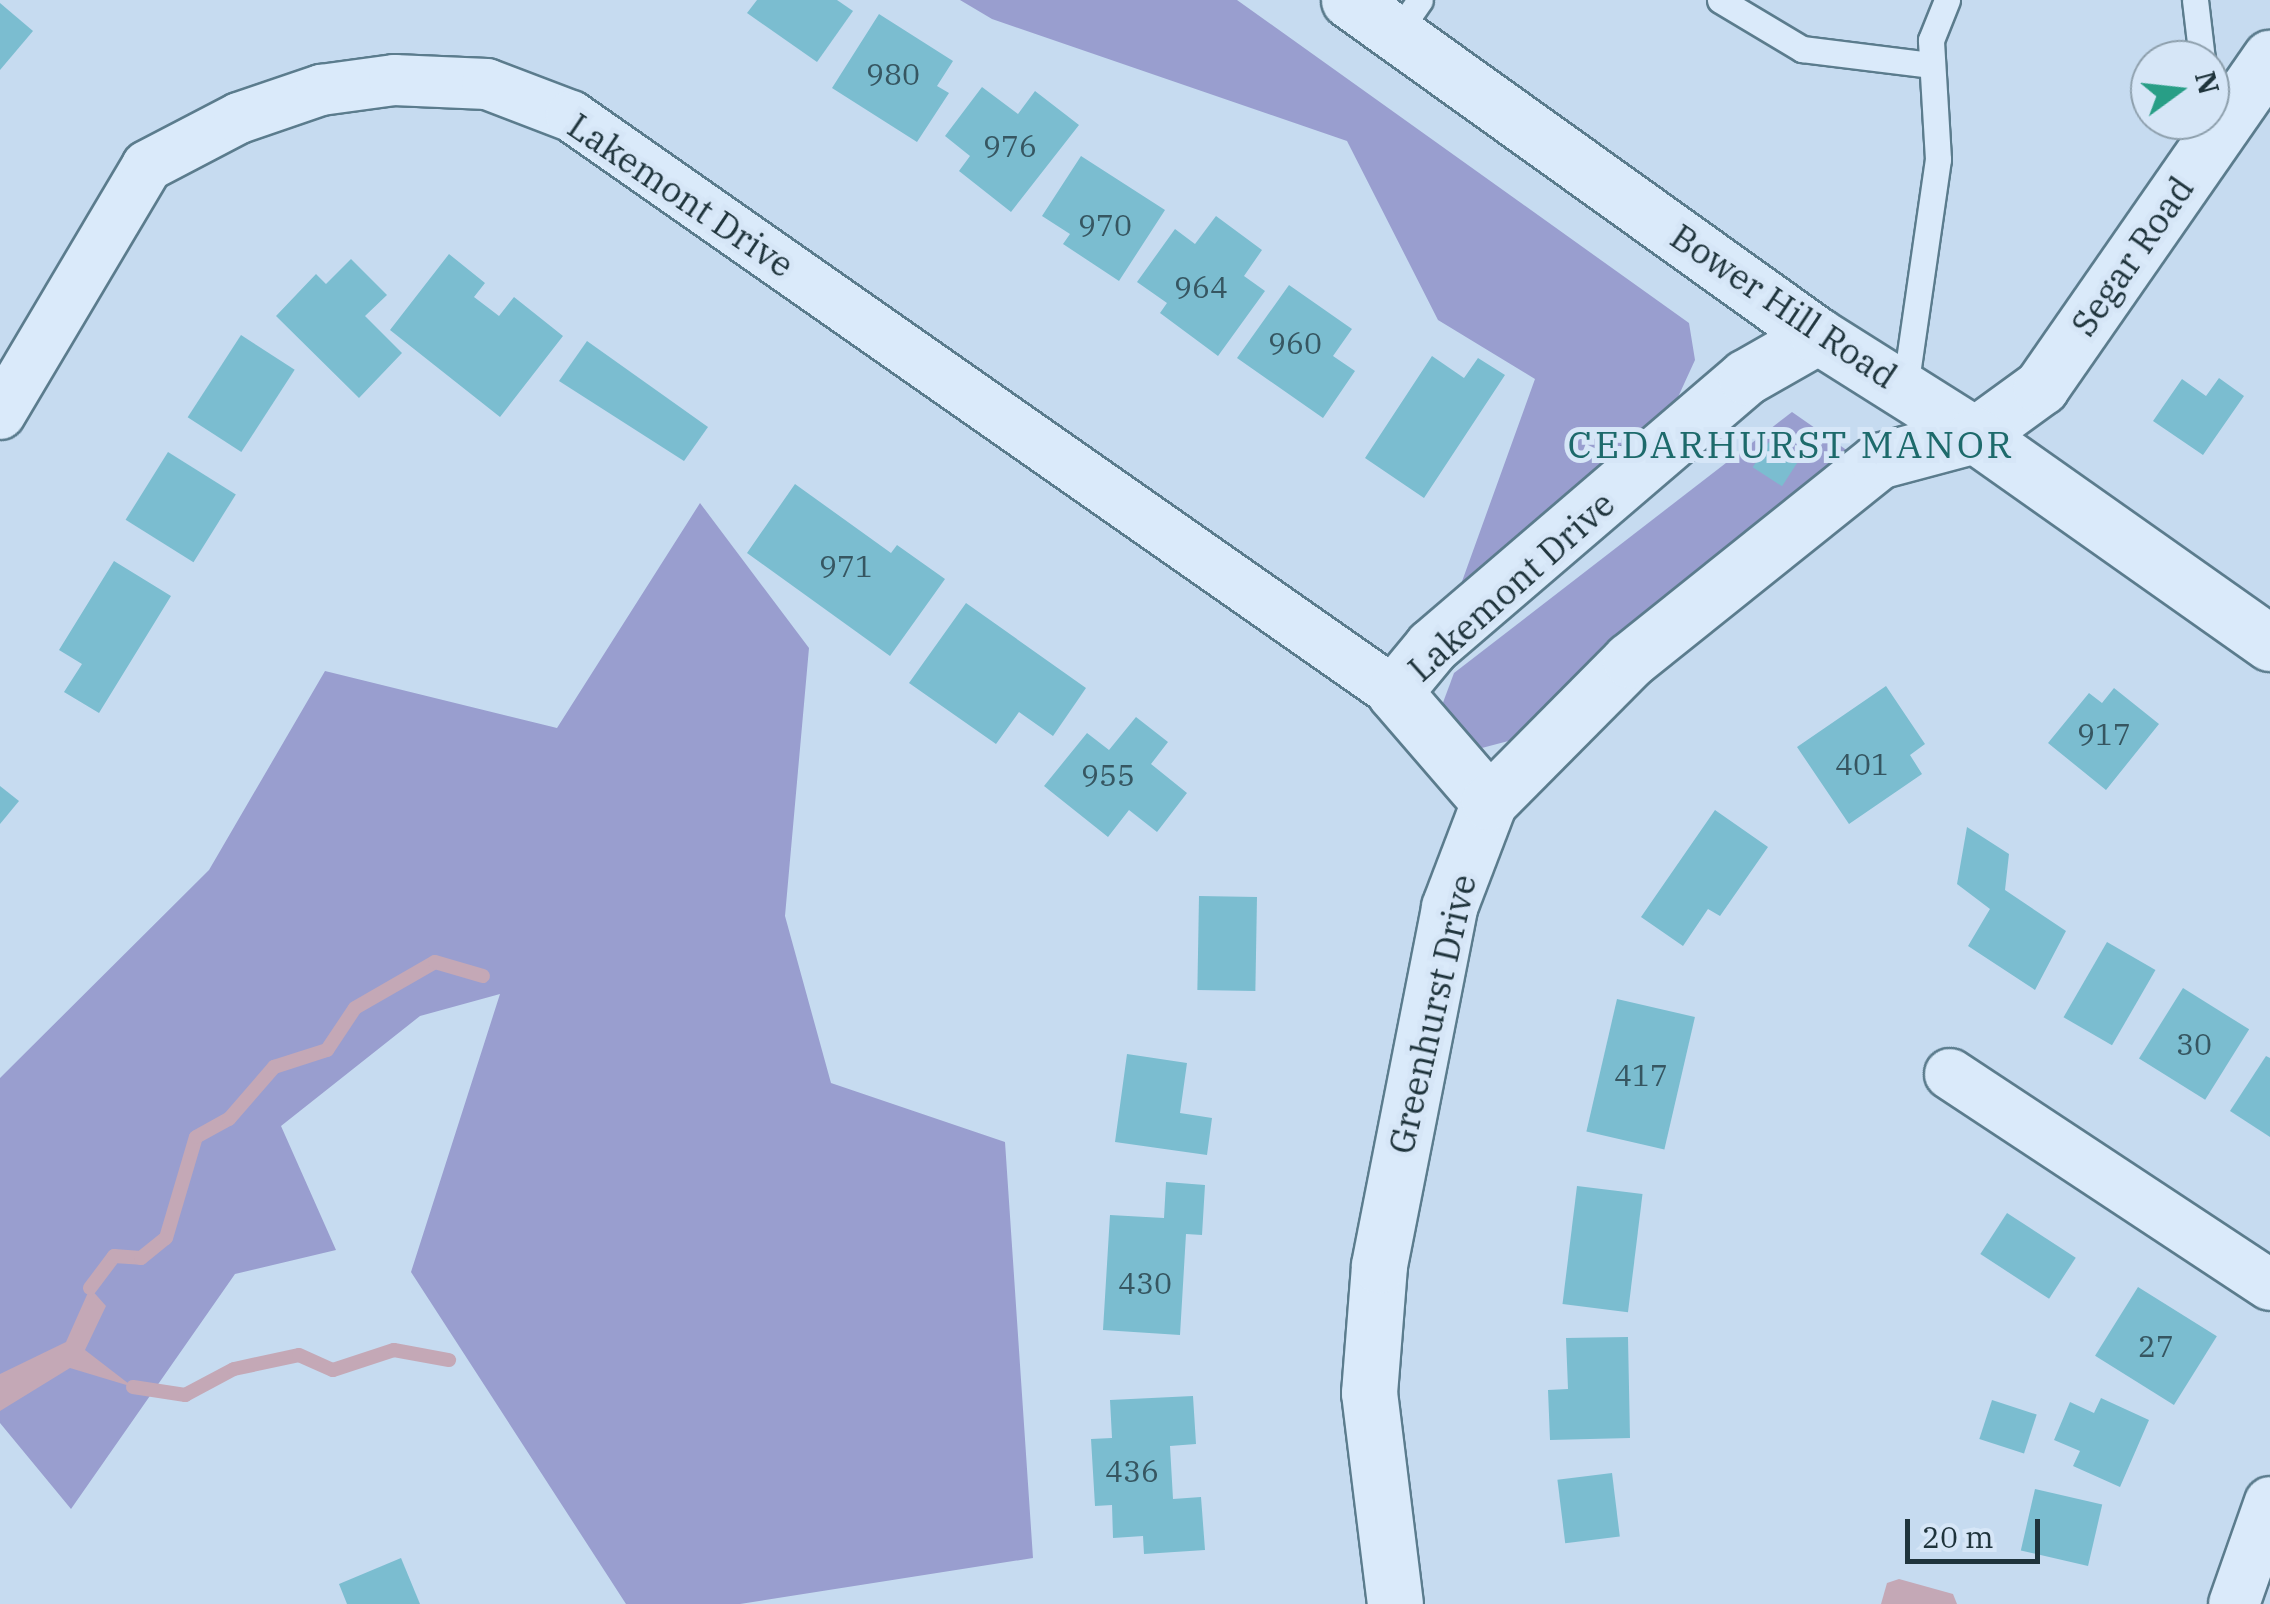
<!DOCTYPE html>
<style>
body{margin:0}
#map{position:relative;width:2270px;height:1604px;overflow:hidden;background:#c6dbf0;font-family:"IBM Plex Serif",serif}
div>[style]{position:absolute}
.green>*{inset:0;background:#999ecf}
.water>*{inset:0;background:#c4a8b6}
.stream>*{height:14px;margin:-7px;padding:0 7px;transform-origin:7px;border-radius:7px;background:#c4a8b6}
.building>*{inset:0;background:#7bbdd0;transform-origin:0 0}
.roads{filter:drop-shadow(2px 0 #5b7c8d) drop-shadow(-2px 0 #5b7c8d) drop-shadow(0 2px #5b7c8d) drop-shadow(0 -2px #5b7c8d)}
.service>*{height:25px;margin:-12.5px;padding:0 12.5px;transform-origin:12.5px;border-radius:12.5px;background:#daeafa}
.minor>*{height:50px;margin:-25px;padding:0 25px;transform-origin:25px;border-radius:25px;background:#daeafa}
.tertiary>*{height:55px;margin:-27.5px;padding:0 27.5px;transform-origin:27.5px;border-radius:27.5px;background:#daeafa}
.secondary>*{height:55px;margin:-27.5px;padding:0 27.5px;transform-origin:27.5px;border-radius:27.5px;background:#daeafa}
span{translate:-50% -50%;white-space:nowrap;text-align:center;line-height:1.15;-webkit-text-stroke:10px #d6e6f7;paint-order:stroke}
.number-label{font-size:30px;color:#365661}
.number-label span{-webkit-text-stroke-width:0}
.street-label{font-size:35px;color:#1f343c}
.neighbourhood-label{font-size:38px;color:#1d6a6b;letter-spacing:2.5px}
.north{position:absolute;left:2130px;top:40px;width:100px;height:100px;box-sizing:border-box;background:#d6e6f7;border:2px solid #8d9fac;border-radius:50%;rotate:75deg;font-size:28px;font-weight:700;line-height:40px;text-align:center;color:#1f343c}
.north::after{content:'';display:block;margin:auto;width:35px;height:45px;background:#289e86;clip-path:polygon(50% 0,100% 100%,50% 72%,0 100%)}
.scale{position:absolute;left:1905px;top:1519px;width:135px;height:45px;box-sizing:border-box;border:5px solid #1f343c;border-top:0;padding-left:12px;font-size:30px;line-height:35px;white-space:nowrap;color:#1f343c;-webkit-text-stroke:8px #d6e6f7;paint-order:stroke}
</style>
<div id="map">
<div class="green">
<div style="clip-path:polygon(960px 0,1237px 0,1689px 323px,1695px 360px,1662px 432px,1460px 587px,1535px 379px,1438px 320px,1347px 141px,992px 19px)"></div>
<div style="clip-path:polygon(1792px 412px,1848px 451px,1516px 739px,1478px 749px,1441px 708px,1454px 673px)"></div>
<div style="clip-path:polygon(700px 503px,809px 648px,785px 916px,831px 1083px,1005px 1142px,1033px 1558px,740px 1604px,626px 1604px,411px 1272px,500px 994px,420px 1016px,281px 1126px,336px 1250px,235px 1274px,71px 1509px,0 1423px,0 1078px,209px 870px,325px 671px,557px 728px)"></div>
</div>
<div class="water">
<div style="clip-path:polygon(90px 1288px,106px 1306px,85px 1350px,133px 1387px,70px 1368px,0 1411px,0 1374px,66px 1342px)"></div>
<div style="clip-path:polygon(1899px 1579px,1953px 1594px,1957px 1604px,1881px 1604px,1887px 1583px)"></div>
</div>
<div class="stream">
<div style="left:90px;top:1288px;width:40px;rotate:-53deg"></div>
<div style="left:114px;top:1256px;width:27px;rotate:4deg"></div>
<div style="left:141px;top:1258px;width:32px;rotate:-39deg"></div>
<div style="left:166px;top:1238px;width:105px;rotate:-73.5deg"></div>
<div style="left:196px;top:1137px;width:38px;rotate:-29deg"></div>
<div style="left:229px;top:1119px;width:69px;rotate:-49.1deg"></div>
<div style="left:274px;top:1067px;width:56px;rotate:-17.8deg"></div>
<div style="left:327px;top:1050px;width:50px;rotate:-56.3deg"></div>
<div style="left:355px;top:1008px;width:92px;rotate:-29.9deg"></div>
<div style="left:435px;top:962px;width:50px;rotate:16.3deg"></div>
<div style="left:133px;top:1387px;width:53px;rotate:8.7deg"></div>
<div style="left:185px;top:1395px;width:55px;rotate:-28deg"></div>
<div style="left:234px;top:1369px;width:66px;rotate:-12.2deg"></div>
<div style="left:299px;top:1355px;width:37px;rotate:24deg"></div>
<div style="left:333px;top:1370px;width:64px;rotate:-18.2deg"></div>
<div style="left:394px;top:1350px;width:56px;rotate:10.3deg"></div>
</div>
<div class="building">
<div style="clip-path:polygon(757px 0,837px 0,853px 11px,817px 62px,747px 13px)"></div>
<div style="clip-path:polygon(0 3px,33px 31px,0 70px)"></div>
<div style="clip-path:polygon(879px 14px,953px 61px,937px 86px,949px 93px,917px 142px,832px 88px)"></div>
<div style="clip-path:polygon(982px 87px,1018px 114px,1035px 91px,1079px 125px,1011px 212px,959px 171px,970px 156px,945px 136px)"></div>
<div style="clip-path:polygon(1081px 156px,1165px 210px,1119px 281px,1063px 244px,1070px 234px,1042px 216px)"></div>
<div style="clip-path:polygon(1216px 216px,1262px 250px,1244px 276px,1265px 291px,1218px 356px,1160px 313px,1167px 303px,1137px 282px,1175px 229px,1195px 244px)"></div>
<div style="clip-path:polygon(449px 254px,485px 283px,474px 297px,499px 316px,514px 297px,563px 336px,500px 417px,390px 330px)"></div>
<div style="clip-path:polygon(351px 259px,387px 295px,365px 316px,402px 353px,359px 398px,276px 316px,316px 274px,326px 284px)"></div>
<div style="clip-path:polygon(1289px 285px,1352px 329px,1333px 356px,1355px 371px,1323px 418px,1237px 358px)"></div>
<div style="left:241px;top:335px;width:64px;height:98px;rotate:33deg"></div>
<div style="clip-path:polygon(587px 341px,708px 427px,684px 461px,559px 381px)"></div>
<div style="clip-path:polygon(1432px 356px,1464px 378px,1478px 358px,1505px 375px,1424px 498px,1365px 458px)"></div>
<div style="clip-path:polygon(2219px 378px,2244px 396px,2203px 455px,2153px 421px,2182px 379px,2206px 396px)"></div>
<div style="left:1769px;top:442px;width:35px;height:30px;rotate:33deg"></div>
<div style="left:168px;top:452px;width:80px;height:80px;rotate:32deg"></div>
<div style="clip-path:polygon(795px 484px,891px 553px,897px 545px,945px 579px,890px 656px,747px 553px)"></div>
<div style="clip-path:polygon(114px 561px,171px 596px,99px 713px,64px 692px,82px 664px,59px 650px)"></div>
<div style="clip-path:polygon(966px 603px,1086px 688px,1053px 736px,1019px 712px,996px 744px,909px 683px)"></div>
<div style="clip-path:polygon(1886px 686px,1925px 744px,1910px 755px,1922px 774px,1849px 824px,1797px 747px)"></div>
<div style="clip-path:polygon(2114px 688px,2159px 724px,2106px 790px,2048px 743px,2089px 693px,2102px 703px)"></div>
<div style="clip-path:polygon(1136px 717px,1168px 742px,1151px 764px,1187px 793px,1157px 832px,1129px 810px,1108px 837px,1044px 786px,1087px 733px,1109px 750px)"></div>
<div style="clip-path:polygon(0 786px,19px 801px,0 824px)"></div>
<div style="clip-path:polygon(1715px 810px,1768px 847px,1720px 916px,1708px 909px,1683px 946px,1641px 917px)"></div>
<div style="clip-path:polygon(1967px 827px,2009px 854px,2005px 890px,2066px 931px,2035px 990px,1968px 946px,1990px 909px,1957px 884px)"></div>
<div style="left:1199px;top:896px;width:58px;height:94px;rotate:1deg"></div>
<div style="left:2107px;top:942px;width:56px;height:87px;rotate:30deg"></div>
<div style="left:2183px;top:988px;width:78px;height:83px;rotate:32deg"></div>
<div style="left:1617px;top:999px;width:80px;height:136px;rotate:13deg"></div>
<div style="clip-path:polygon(1127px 1054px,1187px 1063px,1180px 1113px,1212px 1118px,1207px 1155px,1115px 1142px)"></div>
<div style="clip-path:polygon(2266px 1056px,2270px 1058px,2270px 1137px,2230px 1111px)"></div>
<div style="clip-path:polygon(1166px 1182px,1205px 1185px,1202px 1235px,1186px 1234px,1180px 1335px,1103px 1330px,1110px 1215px,1164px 1218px)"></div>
<div style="left:1577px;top:1186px;width:66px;height:119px;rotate:7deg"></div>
<div style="left:2007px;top:1213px;width:82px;height:49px;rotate:33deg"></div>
<div style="left:2138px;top:1287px;width:93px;height:81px;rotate:32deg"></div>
<div style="clip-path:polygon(1628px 1337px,1630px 1438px,1550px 1440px,1548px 1390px,1568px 1389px,1566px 1338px)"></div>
<div style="clip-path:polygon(1193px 1396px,1196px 1444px,1170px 1446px,1173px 1499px,1201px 1497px,1205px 1550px,1144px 1554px,1143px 1536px,1113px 1538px,1112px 1505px,1095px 1506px,1091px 1439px,1112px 1438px,1110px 1400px)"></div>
<div style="clip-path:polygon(2101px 1398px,2149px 1420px,2120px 1487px,2073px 1466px,2080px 1451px,2054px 1440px,2070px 1402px,2094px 1413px)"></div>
<div style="left:1992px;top:1400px;width:47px;height:41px;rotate:18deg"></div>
<div style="left:1612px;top:1473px;width:64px;height:55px;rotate:83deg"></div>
<div style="left:2035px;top:1489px;width:69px;height:63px;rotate:13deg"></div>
<div style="clip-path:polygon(401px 1558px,420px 1604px,347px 1604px,339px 1584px)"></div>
</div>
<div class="roads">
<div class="service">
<div style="left:1720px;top:0;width:96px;rotate:30.9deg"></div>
<div style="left:1802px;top:49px;width:129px;rotate:7.1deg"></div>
<div style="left:2195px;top:0;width:60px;rotate:83.3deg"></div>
<div style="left:1397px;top:33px;width:40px;rotate:-55.1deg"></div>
<div style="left:1905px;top:388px;width:231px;rotate:-81.8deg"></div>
<div style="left:1938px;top:159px;width:119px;rotate:-93.4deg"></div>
<div style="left:1931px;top:40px;width:43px;rotate:-68.2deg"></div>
</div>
<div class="minor">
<div style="left:0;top:414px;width:288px;rotate:-59.3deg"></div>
<div style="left:147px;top:166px;width:104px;rotate:-27.6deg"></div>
<div style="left:239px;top:118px;width:87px;rotate:-18.9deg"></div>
<div style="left:321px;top:90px;width:74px;rotate:-7.8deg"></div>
<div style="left:394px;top:80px;width:93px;rotate:2.5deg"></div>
<div style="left:487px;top:84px;width:90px;rotate:20.9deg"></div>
<div style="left:571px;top:116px;width:1005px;rotate:34.99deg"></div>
<div style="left:1950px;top:1074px;width:383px;rotate:33.4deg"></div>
<div style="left:2234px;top:1604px;width:108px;rotate:-70.6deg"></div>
</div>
<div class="tertiary">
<div style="left:1489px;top:802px;width:145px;rotate:-130.8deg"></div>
<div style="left:1394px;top:692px;width:60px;rotate:-50.4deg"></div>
<div style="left:1432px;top:646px;width:413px;rotate:-40.6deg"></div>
<div style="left:1746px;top:377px;width:83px;rotate:-29.7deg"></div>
<div style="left:1395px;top:1604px;width:213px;rotate:-97deg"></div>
<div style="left:1369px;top:1393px;width:128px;rotate:-85.5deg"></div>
<div style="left:1379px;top:1265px;width:365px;rotate:-78.9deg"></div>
<div style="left:1449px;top:907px;width:112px;rotate:-69.1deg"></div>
<div style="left:1489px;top:802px;width:200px;rotate:-45.2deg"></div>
<div style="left:1630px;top:660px;width:318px;rotate:-38.7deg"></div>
<div style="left:1878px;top:461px;width:100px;rotate:-15deg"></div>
<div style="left:1975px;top:435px;width:82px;rotate:-36deg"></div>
<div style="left:2041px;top:387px;width:401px;rotate:-55.2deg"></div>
</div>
<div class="secondary">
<div style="left:1349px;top:0;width:577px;rotate:35.62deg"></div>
<div style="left:1818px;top:336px;width:186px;rotate:32.2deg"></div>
<div style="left:1975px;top:435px;width:361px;rotate:35.2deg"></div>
</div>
</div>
<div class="number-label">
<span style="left:893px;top:74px">980</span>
<span style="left:1010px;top:146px">976</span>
<span style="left:1105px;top:225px">970</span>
<span style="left:1201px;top:287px">964</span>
<span style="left:1295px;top:343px">960</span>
<span style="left:846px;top:566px">971</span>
<span style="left:2104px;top:734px">917</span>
<span style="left:1862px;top:764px">401</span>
<span style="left:1108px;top:775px">955</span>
<span style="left:2194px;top:1044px">30</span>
<span style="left:1641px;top:1075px">417</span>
<span style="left:1145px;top:1283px">430</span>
<span style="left:2156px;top:1346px">27</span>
<span style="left:1132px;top:1471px">436</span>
</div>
<div class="street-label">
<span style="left:681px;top:195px;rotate:34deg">Lakemont Drive</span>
<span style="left:2132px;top:256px;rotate:-55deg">Segar Road</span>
<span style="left:1784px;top:306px;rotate:34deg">Bower Hill Road</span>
<span style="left:1511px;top:586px;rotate:-42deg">Lakemont Drive</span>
<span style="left:1432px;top:1014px;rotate:-77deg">Greenhurst Drive</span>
</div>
<div class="neighbourhood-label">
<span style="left:1791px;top:444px">CEDARHURST MANOR</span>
</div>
<div class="north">N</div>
<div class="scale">20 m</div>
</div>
